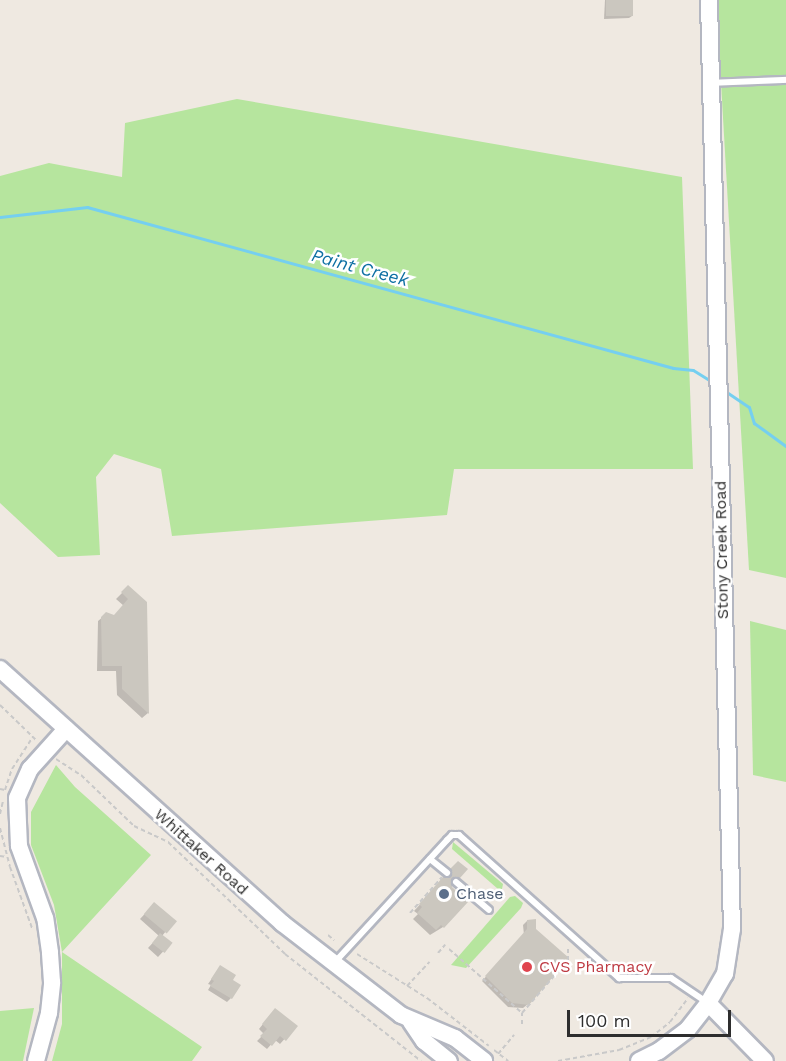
<!DOCTYPE html>
<style>
body{margin:0}
#map{position:relative;width:786px;height:1061px;overflow:hidden;background:#efe9e1;font-family:"Work Sans",sans-serif}
div>[style]{position:absolute}
.green>*{inset:0;background:#b6e59e}
.shadow>*{inset:0;background:#0003}
.stream>*{height:3px;margin:-1.5px;padding:0 1.5px;transform-origin:1.5px;border-radius:1.5px;background:#75cff0}
.building>*{inset:0;background:#cbc7bf;transform-origin:0 0}
.path>*{height:2px;margin-top:-1px;transform-origin:0;background:repeating-linear-gradient(90deg,#c9c9c9 0 4.5px,transparent 0 7.5px)}
.roads{filter:drop-shadow(2px 0 #b4b7c1) drop-shadow(-2px 0 #b4b7c1) drop-shadow(0 2px #b4b7c1) drop-shadow(0 -2px #b4b7c1)}
.lane>*{height:6px;margin:-3px;padding:0 3px;transform-origin:3px;border-radius:3px;background:#fff}
.secondary>*{height:16px;margin:-8px;padding:0 8px;transform-origin:8px;border-radius:8px;background:#fff}
.dots>*{width:16px;height:16px;translate:-50% -50%;box-sizing:border-box;border:3px solid #fff;border-radius:50%}
span{translate:-50% -50%;white-space:nowrap;text-align:center;line-height:1.15;-webkit-text-stroke:5px #fff;paint-order:stroke}
.street-label{font-size:16px;color:#2e2e2e}
.service-label{font-size:16px;color:#4e5e75}
.left{translate:0 -50%;text-align:left}
.health-label{font-size:16px;color:#be3a42}
.water-label{font-size:18px;color:#0d6fa3;font-style:italic}
.scale{position:absolute;left:567px;top:1010px;width:164px;height:27px;box-sizing:border-box;border:3px solid #2e2e2e;border-top:0;padding-left:8px;font-size:18px;line-height:21px;white-space:nowrap;color:#2e2e2e;-webkit-text-stroke:4px #fff;paint-order:stroke}
</style>
<div id="map">
<div class="green">
<div style="clip-path:polygon(719px 0,786px 0,786px 578px,749px 570px,717px 13px)"></div>
<div style="clip-path:polygon(237px 99px,682px 177px,693px 469px,454px 469px,447px 515px,172px 536px,161px 469px,114px 454px,96px 477px,100px 555px,58px 557px,0 503px,0 176px,49px 163px,122px 177px,125px 123px)"></div>
<div style="clip-path:polygon(750px 621px,786px 630px,786px 782px,753px 775px)"></div>
<div style="clip-path:polygon(56px 765px,75px 787px,151px 855px,62px 952px,202px 1047px,192px 1061px,52px 1061px,62px 1024px,62px 952px,54px 905px,31px 845px,31px 812px)"></div>
<div style="clip-path:polygon(453px 842px,503px 884px,502px 889px,498px 889px,452px 849px)"></div>
<div style="clip-path:polygon(515px 896px,523px 903px,521px 908px,466px 968px,451px 965px,510px 897px)"></div>
<div style="clip-path:polygon(34px 1008px,23px 1061px,0 1061px,0 1011px)"></div>
</div>
<div class="shadow">
<div style="clip-path:polygon(605px 0,622px 0,632px 16px,629px 18px,604px 19px)"></div>
<div style="clip-path:polygon(128px 587px,146px 603px,148px 713px,142px 718px,117px 695px,116px 671px,97px 671px,98px 621px,104px 616px,114px 617px,124px 606px,116px 599px)"></div>
<div style="clip-path:polygon(458px 863px,465px 869px,450px 883px,443px 927px,430px 935px,413px 919px,418px 914px,414px 911px)"></div>
<div style="clip-path:polygon(154px 904px,174px 921px,162px 936px,171px 943px,158px 957px,148px 948px,159px 936px,140px 919px)"></div>
<div style="clip-path:polygon(527px 921px,528px 1004px,523px 1008px,508px 1007px,482px 981px,524px 935px,523px 925px)"></div>
<div style="clip-path:polygon(220px 967px,231px 980px,231px 998px,227px 1002px,208px 990px,211px 985px,208px 984px)"></div>
<div style="clip-path:polygon(271px 1014px,296px 1026px,280px 1044px,275px 1040px,267px 1049px,257px 1041px,264px 1034px,259px 1029px)"></div>
</div>
<div class="stream">
<div style="left:0;top:217px;width:88px;rotate:-6.6deg"></div>
<div style="left:87px;top:207px;width:608px;rotate:15.36deg"></div>
<div style="left:673px;top:368px;width:20px;rotate:6deg"></div>
<div style="left:693px;top:370px;width:19px;rotate:32deg"></div>
<div style="left:728px;top:393px;width:25px;rotate:34deg"></div>
<div style="left:749px;top:407px;width:17px;rotate:73deg"></div>
<div style="left:754px;top:423px;width:39px;rotate:36deg"></div>
</div>
<div class="building">
<div style="left:633px;top:0;width:16px;height:27px;rotate:90deg"></div>
<div style="clip-path:polygon(128px 585px,147px 602px,149px 714px,122px 689px,122px 666px,102px 666px,101px 617px,106px 612px,114px 615px,128px 599px,121px 592px)"></div>
<div style="clip-path:polygon(458px 861px,468px 869px,460px 878px,452px 878px,452px 887px,468px 902px,444px 928px,441px 925px,436px 930px,417px 913px,422px 907px,419px 904px,443px 877px,451px 877px,450px 869px)"></div>
<div style="left:154px;top:902px;width:30px;height:16px;rotate:40deg"></div>
<div style="clip-path:polygon(536px 919px,536px 929px,569px 958px,529px 1005px,512px 1003px,485px 976px,527px 929px,527px 920px)"></div>
<div style="left:160px;top:933px;width:16px;height:13px;rotate:38deg"></div>
<div style="clip-path:polygon(220px 965px,236px 975px,233px 980px,241px 985px,232px 999px,210px 986px,214px 981px,211px 979px)"></div>
<div style="clip-path:polygon(275px 1008px,298px 1026px,286px 1041px,280px 1036px,272px 1046px,260px 1036px,267px 1029px,262px 1024px)"></div>
</div>
<div class="path">
<div style="left:0;top:705px;width:52px;rotate:44.2deg"></div>
<div style="left:56px;top:759px;width:30px;rotate:33deg"></div>
<div style="left:81px;top:775px;width:74px;rotate:43.9deg"></div>
<div style="left:134px;top:826px;width:38px;rotate:25deg"></div>
<div style="left:168px;top:842px;width:162px;rotate:43.7deg"></div>
<div style="left:285px;top:954px;width:173px;rotate:38.2deg"></div>
<div style="left:0;top:789px;width:5px;rotate:11deg"></div>
<div style="left:5px;top:790px;width:22px;rotate:-72deg"></div>
<div style="left:12px;top:769px;width:38px;rotate:-57deg"></div>
<div style="left:0;top:814px;width:13px;rotate:-77deg"></div>
<div style="left:0;top:828px;width:40px;rotate:75.6deg"></div>
<div style="left:10px;top:867px;width:65px;rotate:70.2deg"></div>
<div style="left:0;top:856px;width:7px;rotate:8deg"></div>
<div style="left:410px;top:913px;width:48px;rotate:-48.4deg"></div>
<div style="left:328px;top:935px;width:8px;rotate:40deg"></div>
<div style="left:449px;top:949px;width:97px;rotate:41.2deg"></div>
<div style="left:438px;top:953px;width:11px;rotate:-49deg"></div>
<div style="left:357px;top:954px;width:83px;rotate:32.2deg"></div>
<div style="left:427px;top:998px;width:78px;rotate:37.7deg"></div>
<div style="left:407px;top:986px;width:33px;rotate:-47deg"></div>
<div style="left:522px;top:1024px;width:11px;rotate:-90deg"></div>
<div style="left:522px;top:1013px;width:70px;rotate:-49deg"></div>
<div style="left:568px;top:960px;width:11px;rotate:-90deg"></div>
<div style="left:494px;top:1050px;width:18px;rotate:38deg"></div>
<div style="left:498px;top:1054px;width:25px;rotate:-50deg"></div>
<div style="left:558px;top:1061px;width:62px;rotate:-10.2deg"></div>
<div style="left:619px;top:1050px;width:35px;rotate:-22deg"></div>
<div style="left:651px;top:1037px;width:24px;rotate:-38deg"></div>
<div style="left:670px;top:1022px;width:30px;rotate:-53deg"></div>
</div>
<div class="roads">
<div class="lane">
<div style="left:711px;top:83px;width:75px;rotate:-2.3deg"></div>
<div style="left:430px;top:859px;width:22px;rotate:39deg"></div>
<div style="left:456px;top:882px;width:43px;rotate:40.3deg"></div>
<div style="left:335px;top:962px;width:166px;rotate:-47.4deg"></div>
<div style="left:447px;top:840px;width:7px;rotate:-45deg"></div>
<div style="left:452px;top:835px;width:7px"></div>
<div style="left:459px;top:835px;width:215px;rotate:41.8deg"></div>
<div style="left:619px;top:978px;width:52px"></div>
<div style="left:671px;top:978px;width:45px;rotate:34deg"></div>
</div>
<div class="secondary">
<div style="left:0;top:669px;width:380px;rotate:42deg"></div>
<div style="left:282px;top:923px;width:150px;rotate:37.7deg"></div>
<div style="left:401px;top:1015px;width:59px;rotate:23.1deg"></div>
<div style="left:455px;top:1038px;width:37px;rotate:38deg"></div>
<div style="left:708px;top:1003px;width:81px;rotate:45.5deg"></div>
<div style="left:411px;top:1022px;width:23px;rotate:56deg"></div>
<div style="left:424px;top:1041px;width:32px;rotate:39deg"></div>
<div style="left:36px;top:1061px;width:50px;rotate:-74.8deg"></div>
<div style="left:49px;top:1013px;width:31px;rotate:-84deg"></div>
<div style="left:52px;top:982px;width:30px;rotate:-94deg"></div>
<div style="left:50px;top:952px;width:34px;rotate:-98deg"></div>
<div style="left:45px;top:918px;width:77px;rotate:-109.9deg"></div>
<div style="left:19px;top:846px;width:48px;rotate:-92.4deg"></div>
<div style="left:17px;top:798px;width:32px;rotate:-66deg"></div>
<div style="left:30px;top:769px;width:54px;rotate:-48deg"></div>
<div style="left:639px;top:1061px;width:22px;rotate:-27deg"></div>
<div style="left:659px;top:1051px;width:36px;rotate:-37deg"></div>
<div style="left:688px;top:1029px;width:33px;rotate:-52deg"></div>
<div style="left:708px;top:1003px;width:34px;rotate:-60deg"></div>
<div style="left:725px;top:974px;width:46px;rotate:-81.2deg"></div>
<div style="left:732px;top:929px;width:929px;rotate:-91.42deg"></div>
</div>
</div>
<div class="dots">
<div style="left:444px;top:894px;background:#5c6f8a"></div>
<div style="left:527px;top:967px;background:#e0444e"></div>
</div>
<div class="street-label">
<span style="left:722px;top:550px;rotate:-91deg">Stony Creek Road</span>
<span style="left:201px;top:852px;rotate:42deg">Whittaker Road</span>
</div>
<div class="service-label">
<span class="left" style="left:456px;top:894px">Chase</span>
</div>
<div class="health-label">
<span class="left" style="left:539px;top:967px">CVS Pharmacy</span>
</div>
<div class="water-label">
<span style="left:360px;top:268px;rotate:15deg">Paint Creek</span>
</div>
<div class="scale">100 m</div>
</div>
